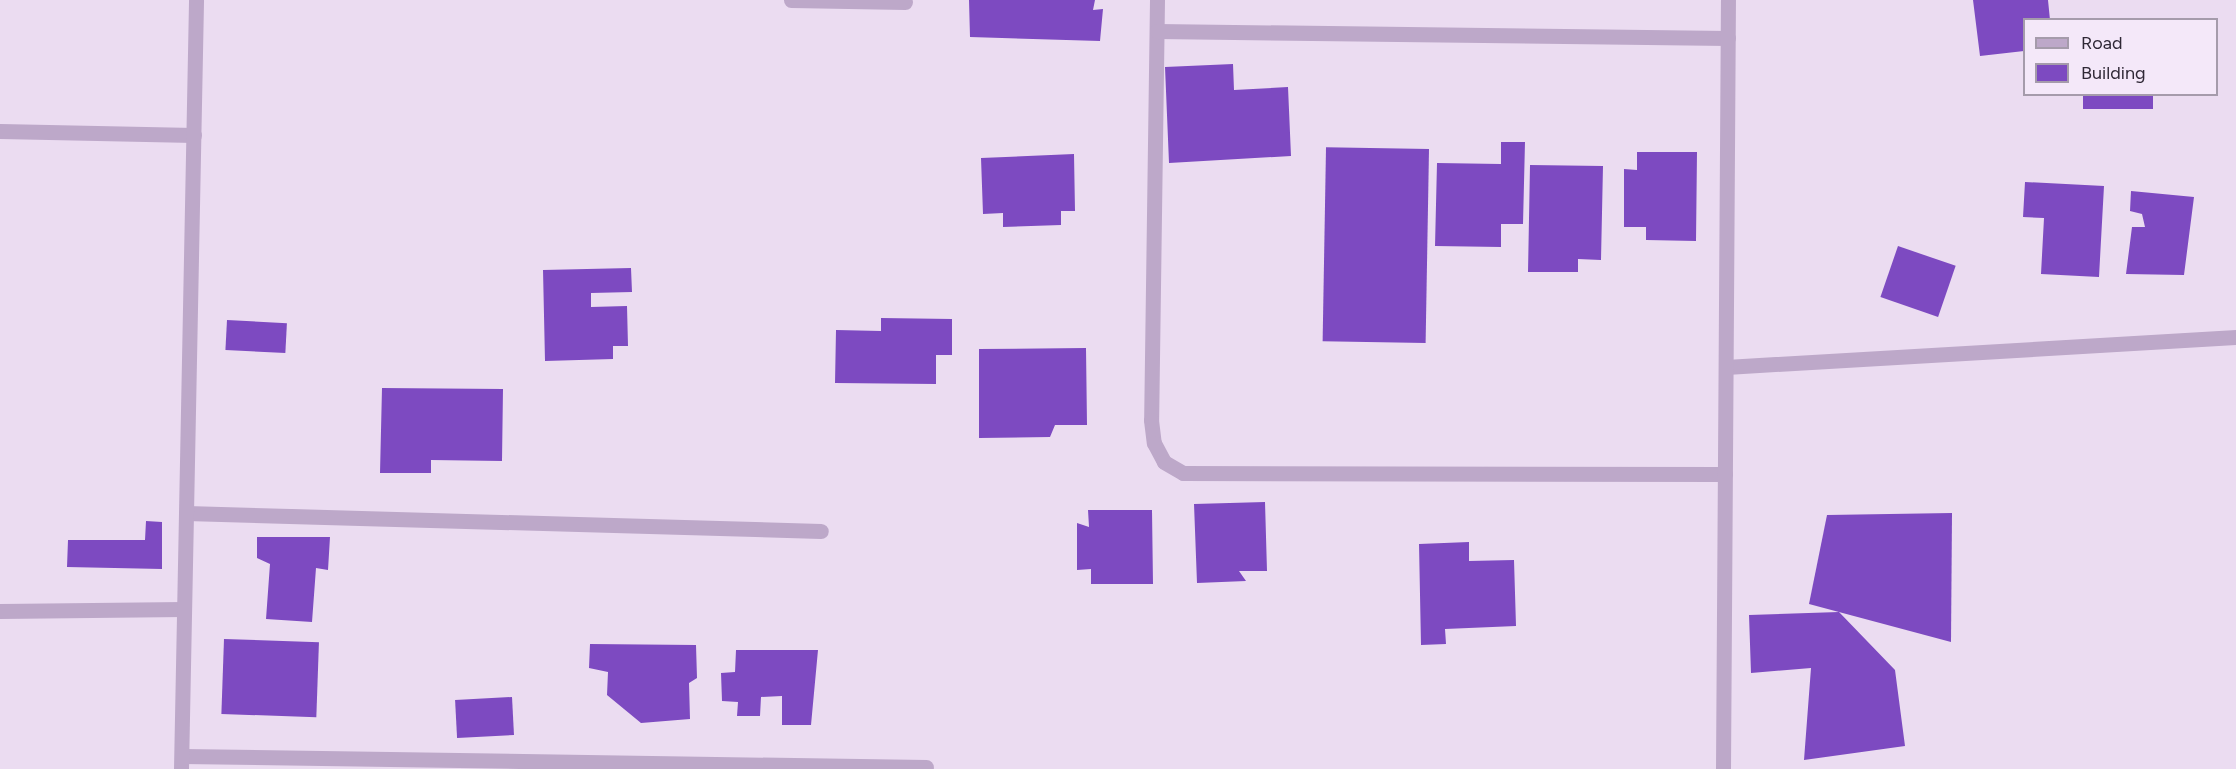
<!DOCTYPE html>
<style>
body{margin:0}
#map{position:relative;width:2236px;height:769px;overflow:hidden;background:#ebdcf1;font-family:Figtree,sans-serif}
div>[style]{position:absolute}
.building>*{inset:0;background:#7d4ac1;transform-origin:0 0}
.minor>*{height:15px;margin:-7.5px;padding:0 7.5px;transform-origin:7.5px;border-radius:7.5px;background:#bda8c9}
span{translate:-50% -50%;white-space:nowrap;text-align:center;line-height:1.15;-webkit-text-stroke:6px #f4e8f9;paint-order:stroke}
.legend{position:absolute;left:2023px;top:18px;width:195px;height:78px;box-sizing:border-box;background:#f4e8f9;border:2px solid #a59bab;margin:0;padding:8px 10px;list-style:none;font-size:18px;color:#2f2836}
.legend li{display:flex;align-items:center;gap:12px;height:30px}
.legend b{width:30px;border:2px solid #a59bab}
</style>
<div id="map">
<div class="building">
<div style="clip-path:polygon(969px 0,1095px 0,1093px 10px,1103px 9px,1100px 41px,970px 37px)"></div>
<div style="clip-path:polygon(1973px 0,2048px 0,2050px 20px,2024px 20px,2024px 51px,1980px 56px)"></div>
<div style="clip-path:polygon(1233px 64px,1234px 90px,1288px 87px,1291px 156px,1169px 163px,1165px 67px)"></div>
<div style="left:2083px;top:94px;width:70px;height:15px"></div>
<div style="clip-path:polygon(1501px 142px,1525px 142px,1523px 224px,1501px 224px,1501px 247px,1435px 246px,1437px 163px,1501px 164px)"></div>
<div style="left:1429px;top:149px;width:194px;height:103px;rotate:91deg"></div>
<div style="clip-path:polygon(1637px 152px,1697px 152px,1696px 241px,1646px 240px,1646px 227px,1624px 227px,1624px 169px,1637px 170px)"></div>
<div style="clip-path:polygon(1074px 154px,1075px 211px,1061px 211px,1061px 225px,1003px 227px,1003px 213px,983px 214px,981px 158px)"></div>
<div style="clip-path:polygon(1530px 165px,1603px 166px,1601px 260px,1578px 259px,1578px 272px,1528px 272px)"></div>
<div style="clip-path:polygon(2025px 182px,2104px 186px,2099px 277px,2041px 274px,2044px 218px,2023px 217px)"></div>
<div style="clip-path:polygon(2131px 191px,2194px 197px,2184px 275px,2126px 274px,2132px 227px,2145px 227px,2142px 214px,2130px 211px)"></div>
<div style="left:1898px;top:246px;width:61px;height:54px;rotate:19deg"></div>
<div style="clip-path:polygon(631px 268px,632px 292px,591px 293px,591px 307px,627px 306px,628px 346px,613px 346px,613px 359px,545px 361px,543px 270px)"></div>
<div style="clip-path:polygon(881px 318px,952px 319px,952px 355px,936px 355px,936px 384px,835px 383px,836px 330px,881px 331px)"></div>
<div style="left:227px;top:320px;width:60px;height:30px;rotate:3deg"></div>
<div style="clip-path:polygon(1086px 348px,1087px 425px,1055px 425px,1050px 437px,979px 438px,979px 349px)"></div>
<div style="clip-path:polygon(382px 388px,503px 389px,502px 461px,431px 460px,431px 473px,380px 473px)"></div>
<div style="clip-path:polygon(1265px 502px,1267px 571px,1239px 571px,1246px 581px,1197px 583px,1194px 504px)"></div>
<div style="clip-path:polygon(1088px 510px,1152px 510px,1153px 584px,1091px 584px,1091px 569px,1077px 570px,1077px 523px,1089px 527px)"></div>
<div style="clip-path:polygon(1952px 513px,1951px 642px,1809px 604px,1827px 515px)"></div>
<div style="clip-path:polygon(146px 521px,162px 522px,162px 569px,67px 567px,68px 540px,145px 540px)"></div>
<div style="clip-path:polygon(257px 537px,330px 537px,328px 570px,316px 568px,312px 622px,266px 619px,270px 564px,257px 558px)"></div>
<div style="clip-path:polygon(1469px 542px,1469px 561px,1514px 560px,1516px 626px,1445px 629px,1446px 644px,1421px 645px,1419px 544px)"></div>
<div style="clip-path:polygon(1839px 612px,1895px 670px,1905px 746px,1804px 760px,1811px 668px,1751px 673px,1749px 615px)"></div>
<div style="left:224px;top:639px;width:95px;height:75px;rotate:2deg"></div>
<div style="clip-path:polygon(590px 644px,696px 645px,697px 678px,689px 683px,690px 719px,641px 723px,607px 695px,608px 672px,589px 668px)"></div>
<div style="clip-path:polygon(736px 650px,818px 650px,811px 725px,782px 725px,782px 696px,761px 697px,760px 716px,737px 716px,738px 702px,722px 701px,721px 673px,735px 672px)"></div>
<div style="left:512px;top:697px;width:38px;height:57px;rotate:87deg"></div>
</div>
<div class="minor">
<div style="left:791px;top:0;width:114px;rotate:1deg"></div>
<div style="left:1157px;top:0;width:420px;rotate:90.8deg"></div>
<div style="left:1151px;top:420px;width:23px;rotate:83deg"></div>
<div style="left:1154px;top:443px;width:21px;rotate:62deg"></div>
<div style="left:1164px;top:462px;width:22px;rotate:30deg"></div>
<div style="left:1183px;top:473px;width:542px;rotate:0.11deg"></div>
<div style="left:1157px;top:31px;width:571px;rotate:0.7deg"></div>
<div style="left:0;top:131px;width:194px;rotate:1.2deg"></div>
<div style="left:1726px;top:367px;width:511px;rotate:-3.37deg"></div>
<div style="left:186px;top:513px;width:635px;rotate:1.62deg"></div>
<div style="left:0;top:611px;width:184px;rotate:-0.6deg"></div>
<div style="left:182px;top:756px;width:744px;rotate:0.85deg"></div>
<div style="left:181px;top:769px;width:769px;rotate:-88.88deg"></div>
<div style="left:1723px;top:769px;width:769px;rotate:-89.63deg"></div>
</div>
<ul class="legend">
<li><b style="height:8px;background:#bda8c9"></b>Road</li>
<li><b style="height:16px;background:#7d4ac1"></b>Building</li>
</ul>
</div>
